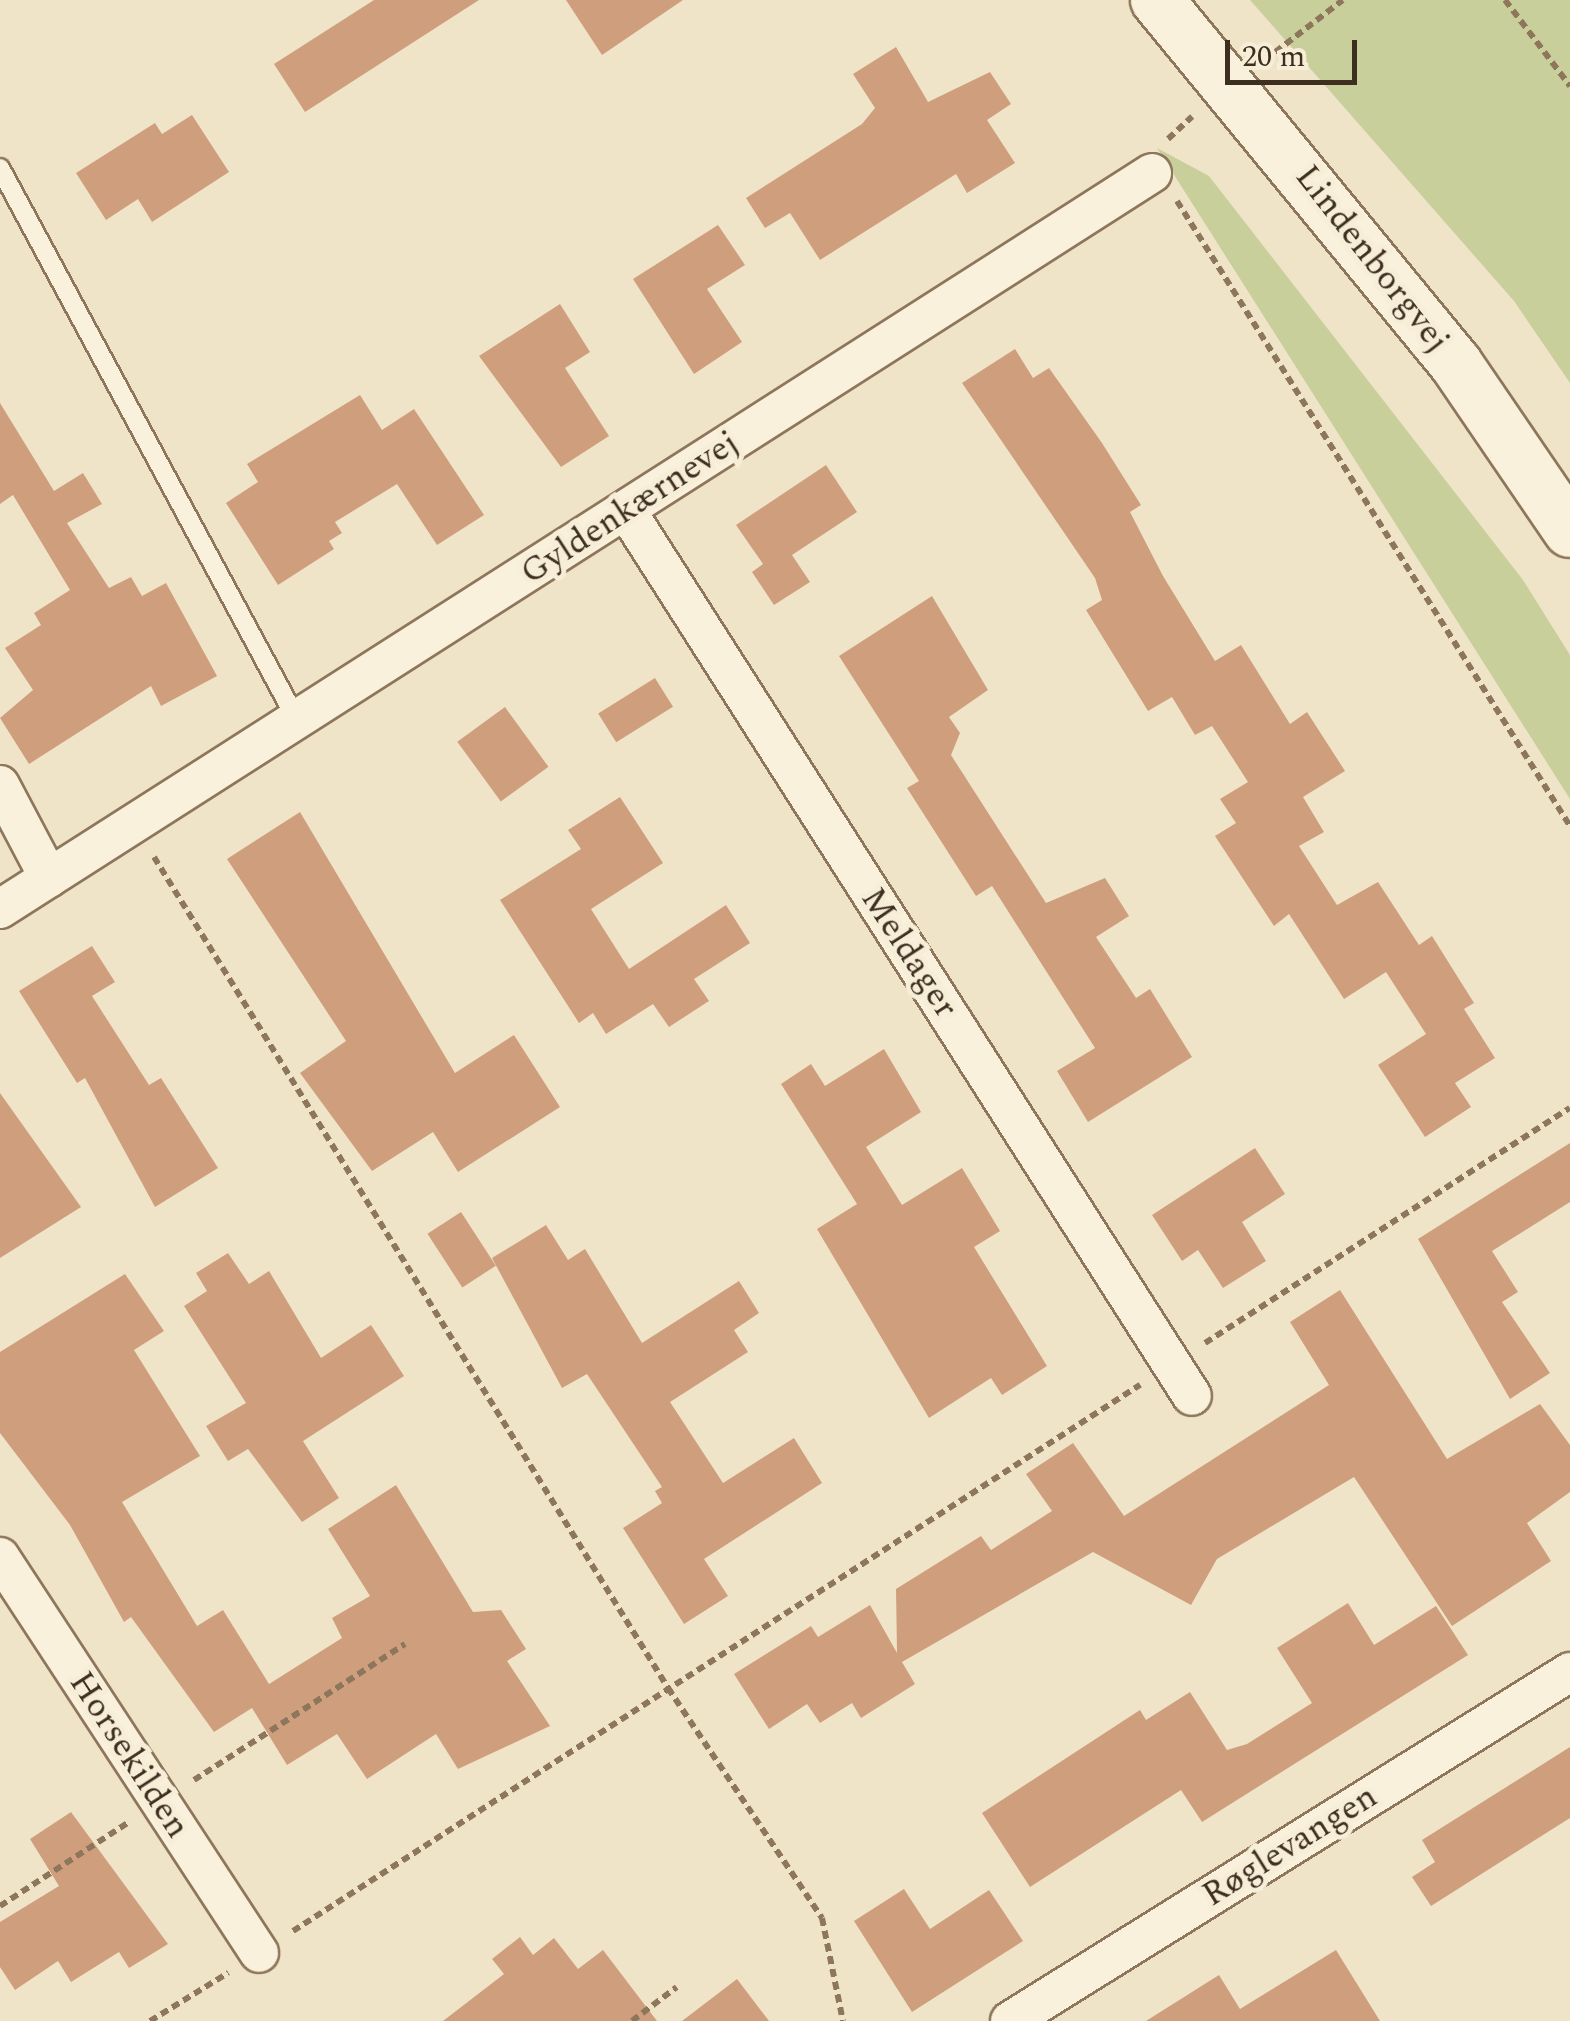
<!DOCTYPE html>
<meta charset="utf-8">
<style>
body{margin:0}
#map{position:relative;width:1570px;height:2021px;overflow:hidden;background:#f0e4c8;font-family:Spectral,serif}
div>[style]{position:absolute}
.green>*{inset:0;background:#c9cf9b}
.building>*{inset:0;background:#cf9f7d;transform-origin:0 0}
.path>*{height:6px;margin-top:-3px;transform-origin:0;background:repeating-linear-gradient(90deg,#8d765c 0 8px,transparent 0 13px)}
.roads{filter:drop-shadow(2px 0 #8d765c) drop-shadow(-2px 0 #8d765c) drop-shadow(0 2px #8d765c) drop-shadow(0 -2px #8d765c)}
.service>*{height:18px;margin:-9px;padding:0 9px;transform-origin:9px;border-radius:9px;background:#faf1dc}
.minor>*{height:38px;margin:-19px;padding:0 19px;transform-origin:19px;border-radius:19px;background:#faf1dc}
.secondary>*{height:52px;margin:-26px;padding:0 26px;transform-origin:26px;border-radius:26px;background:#faf1dc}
span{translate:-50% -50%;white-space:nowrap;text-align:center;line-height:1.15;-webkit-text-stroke:10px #f7eed8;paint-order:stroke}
.street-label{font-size:35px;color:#3d2e20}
.scale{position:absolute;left:1225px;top:40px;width:132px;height:45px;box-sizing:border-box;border:5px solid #3d2e20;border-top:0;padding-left:12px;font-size:30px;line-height:35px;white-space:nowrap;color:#3d2e20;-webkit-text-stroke:8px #f7eed8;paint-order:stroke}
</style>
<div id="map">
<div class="green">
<div style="clip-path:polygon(1250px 0,1570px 0,1570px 383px,1514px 301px)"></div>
<div style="clip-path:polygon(1157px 148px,1209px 176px,1523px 580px,1570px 655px,1570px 799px)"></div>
</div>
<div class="building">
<div style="clip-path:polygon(374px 0,479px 0,305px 112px,274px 64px)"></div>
<div style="clip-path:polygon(566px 0,683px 0,602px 55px)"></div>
<div style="clip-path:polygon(896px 47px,928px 102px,990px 72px,1011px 104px,987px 120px,1015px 163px,967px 193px,956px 174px,820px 260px,790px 213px,765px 228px,746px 198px,862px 124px,875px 108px,853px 74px)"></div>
<div style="clip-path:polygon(192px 115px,229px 172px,152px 222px,138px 199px,106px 220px,76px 173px,155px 123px,162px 134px)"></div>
<div style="clip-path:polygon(718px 225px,745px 265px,707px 289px,742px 342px,694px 374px,633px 279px)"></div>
<div style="clip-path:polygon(560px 304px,590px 352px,565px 368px,609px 436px,561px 467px,479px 356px)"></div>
<div style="clip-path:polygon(1015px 349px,1033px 378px,1049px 368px,1102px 443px,1141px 505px,1130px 512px,1163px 576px,1215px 661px,1241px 645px,1290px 724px,1307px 712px,1345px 771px,1303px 797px,1324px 832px,1299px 846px,1337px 905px,1378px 882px,1419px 945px,1432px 936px,1474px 1003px,1464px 1009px,1495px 1058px,1455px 1083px,1471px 1107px,1425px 1137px,1378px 1065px,1426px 1034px,1386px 972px,1344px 999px,1289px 914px,1274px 926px,1215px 836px,1236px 823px,1220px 799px,1248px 782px,1212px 726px,1195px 735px,1172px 697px,1148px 711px,1086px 610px,1102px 600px,1095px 578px,962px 383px)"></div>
<div style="clip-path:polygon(360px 395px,382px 430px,414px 409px,484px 515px,437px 545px,397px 484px,335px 522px,342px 533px,329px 541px,334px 549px,278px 585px,226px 503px,258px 482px,247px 464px)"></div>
<div style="clip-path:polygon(0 403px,54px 491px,83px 473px,102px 504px,67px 523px,109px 588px,131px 577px,142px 596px,166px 583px,217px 676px,161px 706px,151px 686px,29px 764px,0 718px,33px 690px,5px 648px,41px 625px,34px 613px,70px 590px,13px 495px,0 504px)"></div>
<div style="clip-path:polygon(826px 465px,857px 512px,792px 555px,810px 582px,774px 605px,752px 572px,763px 564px,736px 525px)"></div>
<div style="clip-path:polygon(932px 596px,988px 690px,949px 717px,960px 733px,951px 755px,1046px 903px,1105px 878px,1129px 916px,1096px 937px,1136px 998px,1150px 989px,1192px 1057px,1088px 1122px,1057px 1071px,1095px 1048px,992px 886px,976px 896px,907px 788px,919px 781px,839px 656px)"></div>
<div style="left:655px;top:678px;width:34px;height:67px;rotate:58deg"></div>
<div style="left:505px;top:707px;width:74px;height:59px;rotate:54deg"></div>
<div style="clip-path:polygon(620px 797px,663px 863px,591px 909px,629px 969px,726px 905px,750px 943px,694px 979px,709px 1001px,669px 1027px,653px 1004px,606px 1034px,593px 1013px,579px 1023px,500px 900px,581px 849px,568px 830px)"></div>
<div style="clip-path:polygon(300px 812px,455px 1073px,514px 1035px,560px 1107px,458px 1172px,433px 1132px,372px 1171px,300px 1073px,346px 1041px,227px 859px)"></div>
<div style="clip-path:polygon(92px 946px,115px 982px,92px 996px,149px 1085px,161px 1078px,218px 1168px,155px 1207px,85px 1078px,77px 1083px,19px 991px)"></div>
<div style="clip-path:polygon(884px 1049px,921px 1112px,866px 1147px,902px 1205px,962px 1168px,1000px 1231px,974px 1247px,1047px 1366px,1002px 1395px,991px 1378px,929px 1418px,817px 1229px,857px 1204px,781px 1084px,811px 1064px,825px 1086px)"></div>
<div style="clip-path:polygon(0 1093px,81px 1207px,0 1258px)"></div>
<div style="clip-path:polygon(1570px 1143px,1570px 1202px,1492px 1251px,1518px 1292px,1502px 1302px,1550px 1373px,1510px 1399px,1418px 1239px)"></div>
<div style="clip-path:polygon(1255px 1148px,1285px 1194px,1242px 1222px,1266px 1261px,1223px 1288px,1198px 1250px,1182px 1261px,1152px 1215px)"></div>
<div style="left:461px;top:1212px;width:64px;height:40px;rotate:57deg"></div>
<div style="clip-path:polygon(546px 1225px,568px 1260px,585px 1249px,642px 1343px,739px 1281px,759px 1313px,734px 1330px,748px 1352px,670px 1402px,723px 1483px,794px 1438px,822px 1483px,704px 1559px,728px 1596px,684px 1624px,623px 1528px,662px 1503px,655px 1491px,662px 1487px,587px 1374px,562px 1388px,492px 1258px)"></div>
<div style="clip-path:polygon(228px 1253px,249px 1284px,269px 1271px,321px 1358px,371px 1325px,404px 1376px,303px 1441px,339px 1498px,302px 1522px,248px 1449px,228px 1461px,206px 1426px,246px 1403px,184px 1306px,207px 1291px,196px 1273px)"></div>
<div style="clip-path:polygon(125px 1274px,164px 1331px,134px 1350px,200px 1456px,122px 1502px,197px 1626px,223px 1610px,269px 1684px,342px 1638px,332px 1618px,370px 1596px,328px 1529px,396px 1485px,473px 1612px,501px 1610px,526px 1649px,507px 1661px,550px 1726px,458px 1769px,436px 1734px,367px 1779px,337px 1734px,287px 1765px,252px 1708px,214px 1732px,131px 1617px,124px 1622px,70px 1525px,0 1433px,0 1352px)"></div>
<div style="clip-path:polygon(1340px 1290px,1447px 1459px,1540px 1404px,1570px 1445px,1570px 1492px,1527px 1523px,1551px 1561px,1452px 1626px,1354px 1477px,1217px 1559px,1191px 1605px,1093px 1552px,902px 1662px,915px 1684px,861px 1718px,852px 1703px,820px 1723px,807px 1704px,769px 1729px,734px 1674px,811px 1626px,818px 1637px,870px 1605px,897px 1653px,896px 1589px,981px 1536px,991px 1550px,1052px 1511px,1026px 1474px,1073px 1443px,1124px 1516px,1329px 1385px,1290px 1322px)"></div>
<div style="clip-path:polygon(1348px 1603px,1374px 1645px,1436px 1606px,1468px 1655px,1202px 1822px,1181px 1790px,1030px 1887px,982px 1813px,1140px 1710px,1146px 1720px,1190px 1692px,1227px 1750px,1247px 1744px,1312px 1703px,1277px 1648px)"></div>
<div style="clip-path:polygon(1570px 1747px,1570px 1818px,1431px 1906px,1412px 1877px,1435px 1862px,1422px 1840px)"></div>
<div style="clip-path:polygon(71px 1812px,168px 1944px,129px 1968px,119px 1952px,71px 1982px,58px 1961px,15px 1990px,0 1967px,0 1922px,59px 1886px,30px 1839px)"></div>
<div style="clip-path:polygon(904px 1889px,930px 1929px,989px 1890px,1023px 1941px,912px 2012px,854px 1921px)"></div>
<div style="clip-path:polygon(520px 1937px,533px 1955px,554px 1938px,578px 1969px,603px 1950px,657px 2021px,443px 2021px,504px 1974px,492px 1959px)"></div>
<div style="clip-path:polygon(1336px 1950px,1380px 2021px,1146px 2021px,1219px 1975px,1240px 2009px)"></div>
<div style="clip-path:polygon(737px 1979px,769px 2021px,682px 2021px)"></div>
</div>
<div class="path">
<div style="left:1505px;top:0;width:108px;rotate:52.9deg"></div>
<div style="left:1265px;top:60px;width:98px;rotate:-37.6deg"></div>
<div style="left:1168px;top:139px;width:33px;rotate:-43deg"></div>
<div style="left:1177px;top:201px;width:738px;rotate:57.84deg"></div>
<div style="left:154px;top:857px;width:977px;rotate:58.26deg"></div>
<div style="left:668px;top:1688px;width:277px;rotate:56.2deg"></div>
<div style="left:822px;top:1918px;width:105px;rotate:78.5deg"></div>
<div style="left:1205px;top:1343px;width:434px;rotate:-32.8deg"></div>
<div style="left:194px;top:1780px;width:251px;rotate:-32.8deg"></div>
<div style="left:0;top:1906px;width:154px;rotate:-33.1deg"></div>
<div style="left:293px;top:1931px;width:1008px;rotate:-32.81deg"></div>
<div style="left:150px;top:2021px;width:92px;rotate:-31.6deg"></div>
<div style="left:632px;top:2021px;width:56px;rotate:-37.1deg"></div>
</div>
<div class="roads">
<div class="service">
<div style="left:0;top:168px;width:627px;rotate:61.72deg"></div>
</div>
<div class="minor">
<div style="left:626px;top:510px;width:1051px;rotate:57.43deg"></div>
<div style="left:0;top:785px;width:105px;rotate:62.2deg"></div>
<div style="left:0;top:909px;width:1367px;rotate:-32.57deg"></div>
<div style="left:0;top:1557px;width:473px;rotate:56.8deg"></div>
<div style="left:1010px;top:2021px;width:660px;rotate:-31.93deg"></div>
</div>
<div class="secondary">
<div style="left:1157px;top:0;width:471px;rotate:50.6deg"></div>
<div style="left:1456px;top:364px;width:202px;rotate:55.7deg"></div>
</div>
</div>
<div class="street-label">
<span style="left:1372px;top:259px;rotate:52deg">Lindenborgvej</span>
<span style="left:630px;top:508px;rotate:-33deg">Gyldenkærnevej</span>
<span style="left:909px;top:953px;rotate:57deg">Meldager</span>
<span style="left:129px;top:1755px;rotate:57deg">Horsekilden</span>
<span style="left:1290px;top:1846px;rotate:-32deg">Røglevangen</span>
</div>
<div class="scale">20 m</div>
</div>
